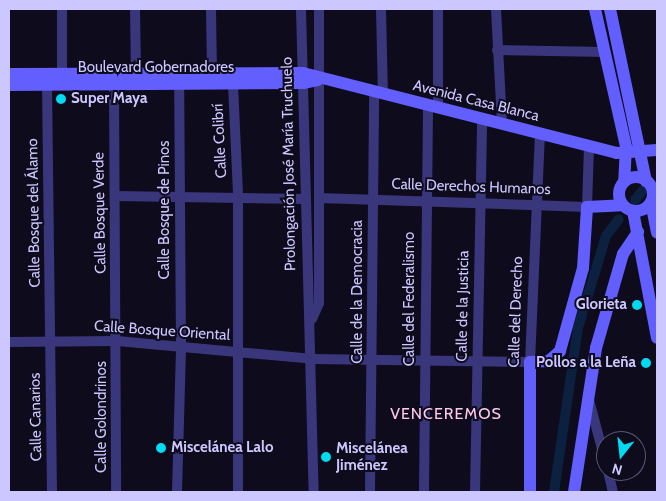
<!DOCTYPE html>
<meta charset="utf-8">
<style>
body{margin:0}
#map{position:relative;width:666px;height:501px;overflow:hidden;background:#0e0b1d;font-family:Cabin,sans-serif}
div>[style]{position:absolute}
.canal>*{height:10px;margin:-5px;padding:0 5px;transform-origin:5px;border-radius:5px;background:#0c2040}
.street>*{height:10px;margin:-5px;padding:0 5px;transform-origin:5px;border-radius:5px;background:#39367c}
.secondary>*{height:12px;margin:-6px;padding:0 6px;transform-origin:6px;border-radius:6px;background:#625ffe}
.secondary>.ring{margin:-6px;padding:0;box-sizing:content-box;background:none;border:12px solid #625ffe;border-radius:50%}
.dots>*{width:14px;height:14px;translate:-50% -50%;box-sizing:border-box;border:2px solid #0e0b1d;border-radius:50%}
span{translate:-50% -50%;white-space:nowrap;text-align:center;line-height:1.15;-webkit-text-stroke:4px #0e0b1d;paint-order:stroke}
.street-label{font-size:15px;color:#cdc7ff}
.poi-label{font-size:15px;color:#cdc7ff;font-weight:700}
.left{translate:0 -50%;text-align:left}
.right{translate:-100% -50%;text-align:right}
.neighbourhood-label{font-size:16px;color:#ffc9ec;letter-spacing:1px}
.frame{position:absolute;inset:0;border:10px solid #cdc7ff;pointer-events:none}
.north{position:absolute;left:596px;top:431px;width:50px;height:50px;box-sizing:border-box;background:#0e0b1d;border:1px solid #5a5677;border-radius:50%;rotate:196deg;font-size:14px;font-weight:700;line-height:20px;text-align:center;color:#cdc7ff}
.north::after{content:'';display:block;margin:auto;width:18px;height:22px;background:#01daf1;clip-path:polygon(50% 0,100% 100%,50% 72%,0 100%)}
</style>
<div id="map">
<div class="canal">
<div style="left:635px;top:200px;width:13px;rotate:-51deg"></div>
<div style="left:554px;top:492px;width:166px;rotate:-81.7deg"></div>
<div style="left:578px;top:328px;width:96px;rotate:-73.1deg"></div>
<div style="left:606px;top:236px;width:21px;rotate:-53deg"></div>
</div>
<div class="street">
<div style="left:62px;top:9px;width:65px;rotate:90deg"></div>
<div style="left:135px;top:9px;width:65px;rotate:89.1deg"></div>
<div style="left:211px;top:9px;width:64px;rotate:89.1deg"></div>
<div style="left:301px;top:9px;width:483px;rotate:88.5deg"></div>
<div style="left:381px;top:9px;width:85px;rotate:88.7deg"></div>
<div style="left:496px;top:9px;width:115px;rotate:87deg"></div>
<div style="left:497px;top:50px;width:108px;rotate:1.1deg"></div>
<div style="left:233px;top:84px;width:112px;rotate:87.4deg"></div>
<div style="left:238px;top:196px;width:296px;rotate:90deg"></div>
<div style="left:47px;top:85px;width:407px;rotate:89.3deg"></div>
<div style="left:114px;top:85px;width:407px;rotate:89.7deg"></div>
<div style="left:438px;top:108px;width:99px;rotate:-90deg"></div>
<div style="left:115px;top:196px;width:191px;rotate:0.9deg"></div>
<div style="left:319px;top:198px;width:268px;rotate:1.9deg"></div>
<div style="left:587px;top:207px;width:61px;rotate:-88.1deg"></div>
<div style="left:312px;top:319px;width:17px;rotate:-66deg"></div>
<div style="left:319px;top:303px;width:294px;rotate:-90deg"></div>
<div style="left:9px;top:342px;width:108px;rotate:-0.5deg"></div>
<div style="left:117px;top:341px;width:197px;rotate:5.2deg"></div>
<div style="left:313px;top:359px;width:217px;rotate:0.8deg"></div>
<div style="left:530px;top:362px;width:228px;rotate:-87.5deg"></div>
<div style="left:589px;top:400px;width:66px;rotate:75.1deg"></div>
<div style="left:608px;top:471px;width:22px;rotate:77deg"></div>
<div style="left:177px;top:492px;width:145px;rotate:-88.4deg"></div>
<div style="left:181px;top:347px;width:269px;rotate:-90.4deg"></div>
<div style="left:370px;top:492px;width:400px;rotate:-89.4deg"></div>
<div style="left:424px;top:492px;width:386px;rotate:-89.4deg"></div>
<div style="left:475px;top:492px;width:373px;rotate:-88.9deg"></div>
</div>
<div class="secondary">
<div style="left:595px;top:9px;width:141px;rotate:77.3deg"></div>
<div style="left:626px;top:147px;width:34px;rotate:93deg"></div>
<div style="left:610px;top:9px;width:176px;rotate:78.2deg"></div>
<div style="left:9px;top:74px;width:294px;rotate:-0.2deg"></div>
<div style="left:303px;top:73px;width:323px;rotate:14.3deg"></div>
<div style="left:616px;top:153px;width:41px;rotate:-4.2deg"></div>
<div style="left:9px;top:85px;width:295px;rotate:-0.4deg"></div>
<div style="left:304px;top:83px;width:14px;rotate:-12deg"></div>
<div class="ring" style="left:619px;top:177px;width:22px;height:22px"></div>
<div style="left:651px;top:202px;width:31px;rotate:79deg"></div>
<div style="left:633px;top:211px;width:129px;rotate:79.3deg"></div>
<div style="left:530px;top:492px;width:130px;rotate:-90deg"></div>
<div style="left:530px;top:362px;width:19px;rotate:-3deg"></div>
<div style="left:549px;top:361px;width:15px;rotate:-42deg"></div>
<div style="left:560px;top:351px;width:86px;rotate:-74.5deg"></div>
<div style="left:583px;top:268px;width:61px;rotate:-86.2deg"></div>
<div style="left:587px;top:207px;width:35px;rotate:-3deg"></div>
<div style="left:574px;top:492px;width:146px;rotate:-81.3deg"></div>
<div style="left:596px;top:348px;width:98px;rotate:-74deg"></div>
<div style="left:623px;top:254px;width:27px;rotate:-56deg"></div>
</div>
<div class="dots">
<div style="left:61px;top:99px;background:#01daf1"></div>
<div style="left:637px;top:305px;background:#01daf1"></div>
<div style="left:646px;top:363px;background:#01daf1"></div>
<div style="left:161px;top:448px;background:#01daf1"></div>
<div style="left:326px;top:457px;background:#01daf1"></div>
</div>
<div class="street-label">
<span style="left:156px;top:68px">Boulevard Gobernadores</span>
<span style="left:476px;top:101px;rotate:14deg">Avenida Casa Blanca</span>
<span style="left:220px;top:141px;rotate:-93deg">Calle Colibrí</span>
<span style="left:289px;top:164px;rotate:-91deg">Prolongación José María Truchuelo</span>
<span style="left:471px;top:187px;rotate:2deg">Calle Derechos Humanos</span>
<span style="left:165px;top:210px;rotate:-90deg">Calle Bosque de Pinos</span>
<span style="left:34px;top:213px;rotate:-91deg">Calle Bosque del Álamo</span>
<span style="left:100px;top:213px;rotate:-91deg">Calle Bosque Verde</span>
<span style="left:358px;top:292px;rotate:-90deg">Calle de la Democracia</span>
<span style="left:410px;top:299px;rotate:-90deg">Calle del Federalismo</span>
<span style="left:463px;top:306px;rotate:-89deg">Calle de la Justicia</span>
<span style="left:516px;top:312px;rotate:-88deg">Calle del Derecho</span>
<span style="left:162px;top:331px;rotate:4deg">Calle Bosque Oriental</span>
<span style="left:36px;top:417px;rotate:-91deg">Calle Canarios</span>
<span style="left:102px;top:417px;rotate:-90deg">Calle Golondrinos</span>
</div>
<div class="poi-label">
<span class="left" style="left:71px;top:99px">Super Maya</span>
<span class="right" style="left:627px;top:305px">Glorieta</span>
<span class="right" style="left:636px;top:363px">Pollos a la Leña</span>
<span class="left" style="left:171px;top:448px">Miscelánea Lalo</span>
<span class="left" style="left:336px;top:457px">Miscelánea<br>Jiménez</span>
</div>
<div class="neighbourhood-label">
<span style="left:446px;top:414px">VENCEREMOS</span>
</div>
<div class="frame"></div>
<div class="north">N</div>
</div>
